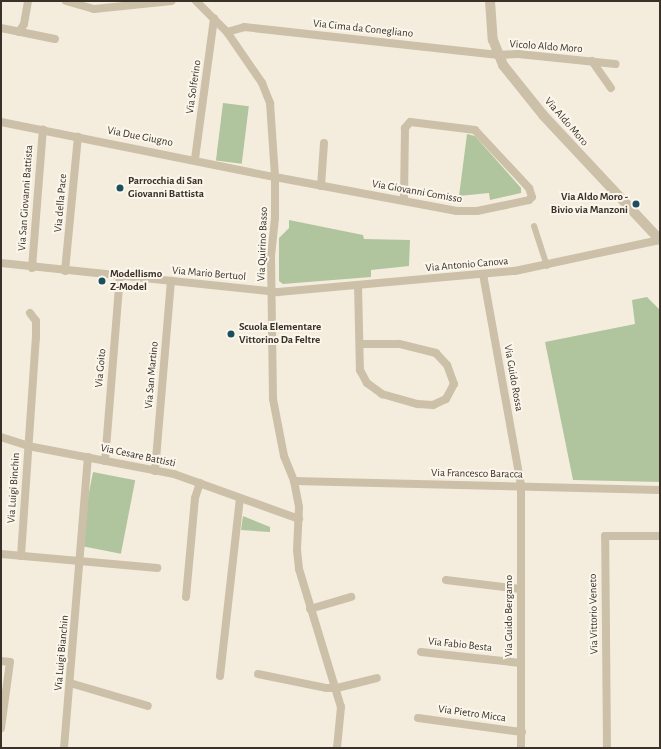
<!DOCTYPE html>
<style>
body{margin:0}
#map{position:relative;width:661px;height:749px;overflow:hidden;background:#f4edde;font-family:"Alegreya Sans",sans-serif}
div>[style]{position:absolute}
.green>*{inset:0;background:#b0c59d;transform-origin:0 0}
.pedestrian>*{height:6px;margin:-3px;padding:0 3px;transform-origin:3px;border-radius:3px;background:#cdc0a9}
.minor>*{height:8px;margin:-4px;padding:0 4px;transform-origin:4px;border-radius:4px;background:#cdc0a9}
.tertiary>*{height:10px;margin:-5px;padding:0 5px;transform-origin:5px;border-radius:5px;background:#cdc0a9}
.dots>*{width:11px;height:11px;translate:-50% -50%;box-sizing:border-box;border:2px solid #fbf6eb;border-radius:50%}
span{translate:-50% -50%;white-space:nowrap;text-align:center;line-height:1.15;-webkit-text-stroke:4px #fbf6eb;paint-order:stroke}
.street-label{font-size:11px;color:#3a3129}
.poi-label{font-size:11px;color:#3a3129;font-weight:700}
.left{translate:0 -50%;text-align:left}
.right{translate:-100% -50%;text-align:right}
.frame{position:absolute;inset:0;border:2px solid #3a3129;pointer-events:none}
</style>
<div id="map">
<div class="green">
<div style="left:223px;top:103px;width:26px;height:58px;rotate:7deg"></div>
<div style="clip-path:polygon(467px 134px,475px 136px,521px 188px,521px 193px,490px 200px,489px 193px,459px 196px)"></div>
<div style="clip-path:polygon(289px 220px,363px 235px,364px 239px,410px 240px,409px 266px,371px 270px,371px 277px,283px 284px,279px 281px,279px 238px,289px 228px)"></div>
<div style="clip-path:polygon(647px 297px,660px 310px,660px 482px,573px 480px,545px 342px,635px 324px,632px 300px)"></div>
<div style="left:93px;top:472px;width:43px;height:75px;rotate:11deg"></div>
<div style="clip-path:polygon(243px 516px,270px 527px,270px 532px,241px 530px)"></div>
</div>
<div class="pedestrian">
<div style="left:534px;top:226px;width:42px;rotate:72deg"></div>
</div>
<div class="minor">
<div style="left:66px;top:1px;width:29px;rotate:16deg"></div>
<div style="left:94px;top:9px;width:78px;rotate:-5.9deg"></div>
<div style="left:196px;top:1px;width:44px;rotate:45deg"></div>
<div style="left:227px;top:32px;width:62px;rotate:55.5deg"></div>
<div style="left:262px;top:83px;width:22px;rotate:68deg"></div>
<div style="left:270px;top:103px;width:74px;rotate:86.1deg"></div>
<div style="left:275px;top:177px;width:41px;rotate:90deg"></div>
<div style="left:275px;top:218px;width:38px;rotate:96deg"></div>
<div style="left:271px;top:256px;width:143px;rotate:89.2deg"></div>
<div style="left:273px;top:399px;width:58px;rotate:79.1deg"></div>
<div style="left:284px;top:456px;width:27px;rotate:68deg"></div>
<div style="left:294px;top:481px;width:26px;rotate:79deg"></div>
<div style="left:299px;top:507px;width:43px;rotate:92.7deg"></div>
<div style="left:297px;top:550px;width:19px;rotate:84deg"></div>
<div style="left:299px;top:569px;width:144px;rotate:73.1deg"></div>
<div style="left:341px;top:707px;width:41px;rotate:95.6deg"></div>
<div style="left:1px;top:28px;width:55px;rotate:11.5deg"></div>
<div style="left:19px;top:32px;width:9px;rotate:-58deg"></div>
<div style="left:24px;top:24px;width:23px;rotate:-80deg"></div>
<div style="left:227px;top:32px;width:18px;rotate:-16deg"></div>
<div style="left:244px;top:27px;width:256px;rotate:6.3deg"></div>
<div style="left:498px;top:55px;width:20px;rotate:-3deg"></div>
<div style="left:518px;top:54px;width:98px;rotate:5.9deg"></div>
<div style="left:592px;top:61px;width:33px;rotate:55deg"></div>
<div style="left:1px;top:122px;width:279px;rotate:11.4deg"></div>
<div style="left:275px;top:177px;width:185px;rotate:10.6deg"></div>
<div style="left:457px;top:211px;width:20px"></div>
<div style="left:477px;top:211px;width:53px;rotate:-11.9deg"></div>
<div style="left:529px;top:200px;width:4px;rotate:-45deg"></div>
<div style="left:532px;top:197px;width:9px;rotate:-108deg"></div>
<div style="left:529px;top:188px;width:79px;rotate:-133deg"></div>
<div style="left:475px;top:130px;width:65px;rotate:-173deg"></div>
<div style="left:410px;top:122px;width:8px;rotate:130deg"></div>
<div style="left:405px;top:128px;width:73px;rotate:90.8deg"></div>
<div style="left:195px;top:159px;width:142px;rotate:-82.3deg"></div>
<div style="left:321px;top:186px;width:43px;rotate:-86deg"></div>
<div style="left:1px;top:263px;width:279px;rotate:6deg"></div>
<div style="left:278px;top:292px;width:238px;rotate:-5.1deg"></div>
<div style="left:515px;top:271px;width:148px;rotate:-12.1deg"></div>
<div style="left:32px;top:268px;width:139px;rotate:-85.5deg"></div>
<div style="left:65px;top:271px;width:135px;rotate:-84.5deg"></div>
<div style="left:483px;top:274px;width:214px;rotate:79.8deg"></div>
<div style="left:521px;top:485px;width:263px;rotate:90deg"></div>
<div style="left:358px;top:285px;width:85px;rotate:88.7deg"></div>
<div style="left:360px;top:370px;width:15px;rotate:62deg"></div>
<div style="left:367px;top:383px;width:19px;rotate:36deg"></div>
<div style="left:382px;top:394px;width:37px;rotate:16deg"></div>
<div style="left:418px;top:404px;width:15px;rotate:4deg"></div>
<div style="left:433px;top:405px;width:14px;rotate:-25deg"></div>
<div style="left:446px;top:399px;width:17px;rotate:-62deg"></div>
<div style="left:454px;top:384px;width:20px;rotate:-110deg"></div>
<div style="left:447px;top:365px;width:16px;rotate:-133deg"></div>
<div style="left:436px;top:353px;width:38px;rotate:-166deg"></div>
<div style="left:399px;top:344px;width:39px;rotate:180deg"></div>
<div style="left:1px;top:437px;width:28px;rotate:18deg"></div>
<div style="left:28px;top:446px;width:149px;rotate:10.9deg"></div>
<div style="left:174px;top:474px;width:133px;rotate:19.8deg"></div>
<div style="left:105px;top:461px;width:186px;rotate:-85.4deg"></div>
<div style="left:155px;top:471px;width:191px;rotate:-85.2deg"></div>
<div style="left:294px;top:481px;width:366px;rotate:1.4deg"></div>
<div style="left:1px;top:554px;width:157px;rotate:5.1deg"></div>
<div style="left:21px;top:556px;width:219px;rotate:-86.1deg"></div>
<div style="left:36px;top:338px;width:17px;rotate:-90deg"></div>
<div style="left:36px;top:321px;width:10px;rotate:-127deg"></div>
<div style="left:446px;top:580px;width:75px;rotate:6.9deg"></div>
<div style="left:186px;top:597px;width:99px;rotate:-84.8deg"></div>
<div style="left:195px;top:498px;width:16px;rotate:-72deg"></div>
<div style="left:310px;top:609px;width:43px;rotate:-16.3deg"></div>
<div style="left:421px;top:652px;width:100px;rotate:6.3deg"></div>
<div style="left:1px;top:661px;width:9px;rotate:6deg"></div>
<div style="left:10px;top:662px;width:67px;rotate:97.8deg"></div>
<div style="left:258px;top:674px;width:69px;rotate:11.6deg"></div>
<div style="left:326px;top:688px;width:11px"></div>
<div style="left:337px;top:688px;width:41px;rotate:-14deg"></div>
<div style="left:220px;top:676px;width:178px;rotate:-83.6deg"></div>
<div style="left:70px;top:683px;width:81px;rotate:16.4deg"></div>
<div style="left:418px;top:718px;width:105px;rotate:7.7deg"></div>
<div style="left:64px;top:748px;width:292px;rotate:-85.3deg"></div>
<div style="left:607px;top:748px;width:212px;rotate:-90.5deg"></div>
<div style="left:605px;top:536px;width:55px"></div>
</div>
<div class="tertiary">
<div style="left:490px;top:1px;width:39px;rotate:86deg"></div>
<div style="left:493px;top:40px;width:27px;rotate:68deg"></div>
<div style="left:503px;top:65px;width:64px;rotate:51.3deg"></div>
<div style="left:543px;top:115px;width:171px;rotate:46.9deg"></div>
</div>
<div class="dots">
<div style="left:120px;top:188px;background:#1b4f5f"></div>
<div style="left:636px;top:204px;background:#1b4f5f"></div>
<div style="left:102px;top:281px;background:#1b4f5f"></div>
<div style="left:231px;top:334px;background:#1b4f5f"></div>
</div>
<div class="street-label">
<span style="left:363px;top:29px;rotate:6deg">Via Cima da Conegliano</span>
<span style="left:546px;top:47px;rotate:4deg">Vicolo Aldo Moro</span>
<span style="left:194px;top:87px;rotate:-82deg">Via Solferino</span>
<span style="left:566px;top:122px;rotate:49deg">Via Aldo Moro</span>
<span style="left:140px;top:137px;rotate:11deg">Via Due Giugno</span>
<span style="left:417px;top:192px;rotate:10deg">Via Giovanni Comisso</span>
<span style="left:26px;top:198px;rotate:-86deg">Via San Giovanni Battista</span>
<span style="left:61px;top:203px;rotate:-85deg">Via della Pace</span>
<span style="left:263px;top:244px;rotate:-88deg">Via Quirino Basso</span>
<span style="left:467px;top:265px;rotate:-5deg">Via Antonio Canova</span>
<span style="left:209px;top:274px;rotate:5deg">Via Mario Bertuol</span>
<span style="left:101px;top:368px;rotate:-85deg">Via Goito</span>
<span style="left:152px;top:375px;rotate:-85deg">Via San Martino</span>
<span style="left:513px;top:378px;rotate:80deg">Via Guido Rossa</span>
<span style="left:138px;top:456px;rotate:12deg">Via Cesare Battisti</span>
<span style="left:477px;top:474px;rotate:1deg">Via Francesco Baracca</span>
<span style="left:14px;top:488px;rotate:-86deg">Via Luigi Binchin</span>
<span style="left:594px;top:614px;rotate:-91deg">Via Vittorio Veneto</span>
<span style="left:509px;top:616px;rotate:-90deg">Via Guido Bergamo</span>
<span style="left:460px;top:645px;rotate:6deg">Via Fabio Besta</span>
<span style="left:62px;top:653px;rotate:-85deg">Via Luigi Bianchin</span>
<span style="left:472px;top:714px;rotate:8deg">Via Pietro Micca</span>
</div>
<div class="poi-label">
<span class="left" style="left:128px;top:188px">Parrocchia di San<br>Giovanni Battista</span>
<span class="right" style="left:628px;top:204px">Via Aldo Moro -<br>Bivio via Manzoni</span>
<span class="left" style="left:110px;top:281px">Modellismo<br>Z-Model</span>
<span class="left" style="left:239px;top:334px">Scuola Elementare<br>Vittorino Da Feltre</span>
</div>
<div class="frame"></div>
</div>
